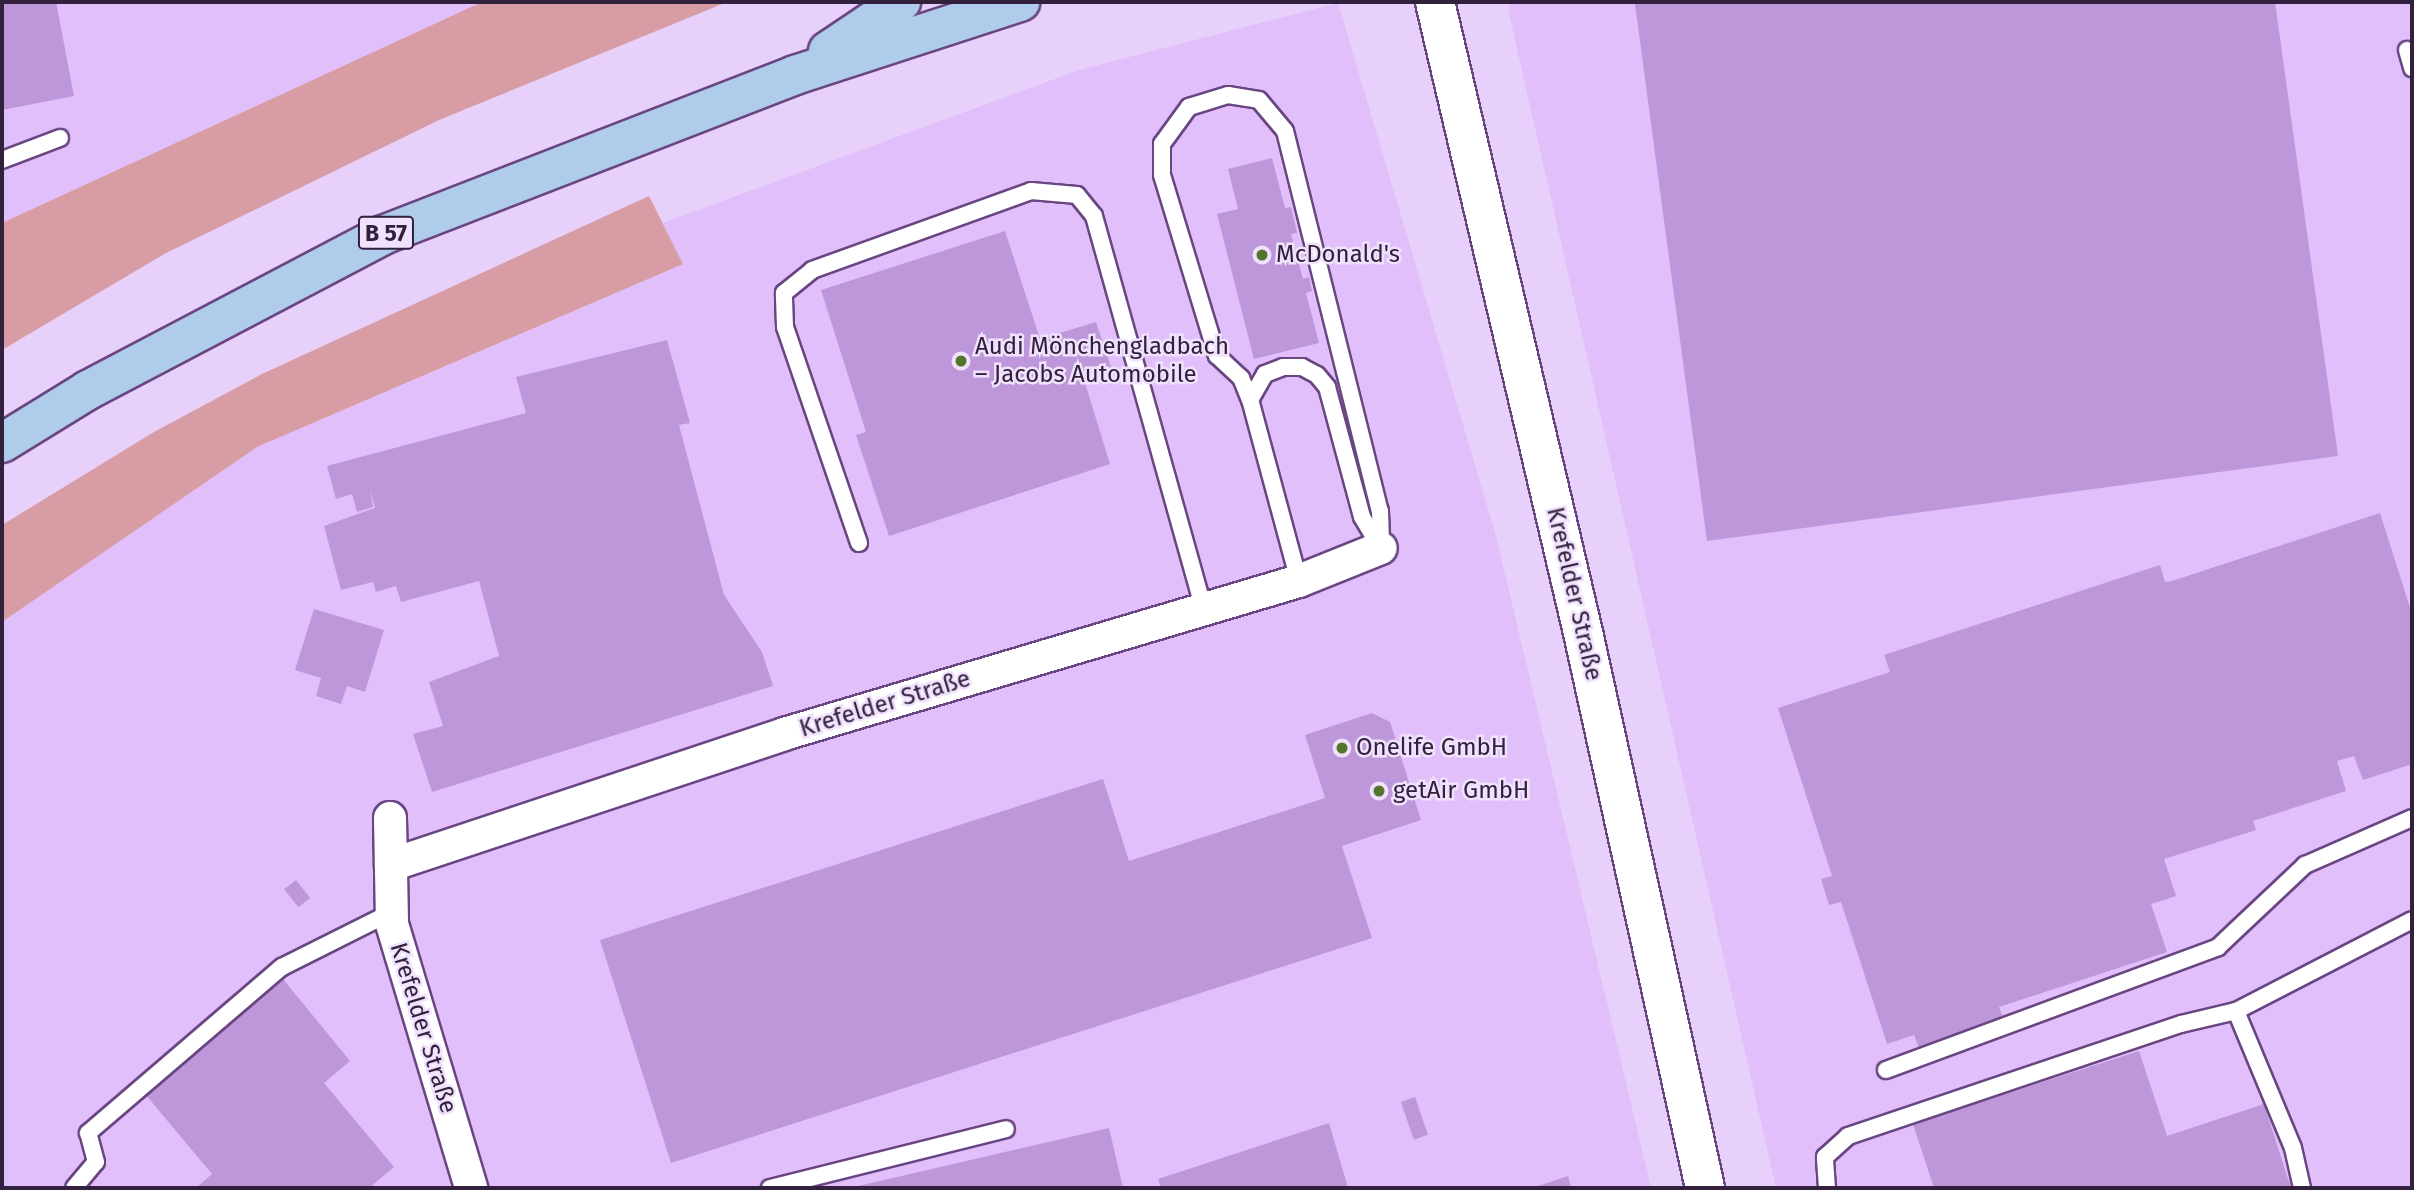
<!DOCTYPE html>
<meta charset="utf-8">
<style>
body{margin:0}
#map{position:relative;width:2414px;height:1190px;overflow:hidden;background:#e7d0f9;font-family:"Fira Sans",sans-serif}
div>[style]{position:absolute}
.built>*{inset:0;background:#e1bffb}
.green>*{inset:0;background:#d89ca4}
.building>*{inset:0;background:#bd97d9;transform-origin:0 0}
.roads{filter:drop-shadow(2px 0 #694682) drop-shadow(-2px 0 #694682) drop-shadow(0 2px #694682) drop-shadow(0 -2px #694682)}
.service>*{height:16px;margin:-8px;padding:0 8px;transform-origin:8px;border-radius:8px;background:#fff}
.minor>*{height:32px;margin:-16px;padding:0 16px;transform-origin:16px;border-radius:16px;background:#fff}
.tertiary>*{height:38px;margin:-19px;padding:0 19px;transform-origin:19px;border-radius:19px;background:#fff}
.primary>*{height:38px;margin:-19px;padding:0 19px;transform-origin:19px;border-radius:19px;background:#afcdeb}
.dots>*{width:19px;height:19px;translate:-50% -50%;box-sizing:border-box;border:4px solid #f0e1fd;border-radius:50%}
span{translate:-50% -50%;white-space:nowrap;text-align:center;line-height:1.15;-webkit-text-stroke:5px #f0e1fd;paint-order:stroke}
.shield-label span{padding:2px 5px;background:#f0e1fd;border:2px solid;border-radius:5px;-webkit-text-stroke-width:0}
.shield-label{font-size:23px;color:#31213c;font-weight:700}
.poi-label{font-size:24px;color:#31213c}
.left{translate:0 -50%;text-align:left}
.street-label{font-size:24px;color:#31213c}
.frame{position:absolute;inset:0;border:4px solid #31213c;pointer-events:none}
</style>
<div id="map">
<div class="built">
<div style="clip-path:polygon(2px 2px,482px 2px,2px 223px)"></div>
<div style="clip-path:polygon(1511px 2px,2412px 2px,2412px 1188px,1776px 1188px,1508px 9px)"></div>
<div style="clip-path:polygon(1338px 3px,1496px 536px,1651px 1188px,2px 1188px,2px 622px,257px 447px,683px 264px,663px 223px,1079px 70px)"></div>
</div>
<div class="green">
<div style="clip-path:polygon(482px 2px,727px 2px,439px 120px,166px 253px,2px 350px,2px 223px)"></div>
<div style="clip-path:polygon(649px 196px,683px 264px,257px 447px,2px 622px,2px 525px,154px 432px,262px 374px)"></div>
</div>
<div class="building">
<div style="clip-path:polygon(2px 2px,56px 2px,74px 96px,2px 110px)"></div>
<div style="clip-path:polygon(1650px 2px,2275px 2px,2338px 456px,1707px 541px,1635px 4px)"></div>
<div style="clip-path:polygon(1272px 158px,1285px 208px,1291px 207px,1297px 233px,1291px 234px,1303px 279px,1309px 277px,1312px 291px,1306px 293px,1319px 343px,1254px 359px,1217px 214px,1238px 209px,1228px 169px)"></div>
<div style="clip-path:polygon(1005px 231px,1040px 339px,1096px 322px,1113px 373px,1085px 383px,1110px 464px,889px 536px,856px 435px,866px 432px,821px 290px)"></div>
<div style="clip-path:polygon(667px 340px,690px 423px,679px 425px,724px 595px,762px 652px,773px 686px,432px 792px,413px 734px,443px 726px,429px 682px,499px 656px,479px 581px,401px 602px,396px 586px,376px 592px,373px 582px,341px 590px,324px 526px,375px 508px,370px 490px,373px 507px,357px 512px,352px 494px,336px 499px,327px 466px,526px 413px,516px 377px)"></div>
<div style="clip-path:polygon(2380px 513px,2412px 614px,2412px 764px,2363px 780px,2354px 756px,2337px 761px,2346px 791px,2253px 821px,2256px 830px,2164px 859px,2176px 896px,2151px 904px,2167px 952px,1999px 1007px,2004px 1020px,1919px 1048px,1914px 1035px,1887px 1044px,1841px 902px,1829px 905px,1821px 879px,1832px 876px,1778px 708px,1890px 672px,1884px 655px,2160px 565px,2165px 582px,2172px 581px)"></div>
<div style="clip-path:polygon(314px 609px,384px 630px,365px 692px,347px 686px,341px 704px,316px 696px,321px 678px,295px 670px)"></div>
<div style="clip-path:polygon(1372px 713px,1390px 722px,1421px 820px,1342px 846px,1372px 938px,671px 1163px,600px 940px,1103px 779px,1129px 861px,1325px 798px,1305px 735px)"></div>
<div style="left:296px;top:880px;width:23px;height:15px;rotate:52deg"></div>
<div style="clip-path:polygon(283px 979px,350px 1061px,324px 1083px,394px 1167px,369px 1188px,196px 1188px,212px 1174px,145px 1094px)"></div>
<div style="clip-path:polygon(2139px 1051px,2167px 1136px,2264px 1104px,2291px 1188px,1934px 1188px,1913px 1124px)"></div>
<div style="left:1415px;top:1097px;width:40px;height:15px;rotate:71deg"></div>
<div style="clip-path:polygon(1329px 1123px,1348px 1188px,1161px 1188px,1158px 1179px)"></div>
<div style="clip-path:polygon(1109px 1128px,1123px 1188px,854px 1188px,854px 1187px)"></div>
<div style="clip-path:polygon(1568px 1176px,1571px 1188px,1532px 1188px)"></div>
</div>
<div class="roads">
<div class="service">
<div style="left:2407px;top:50px;width:19px;rotate:74deg"></div>
<div style="left:2px;top:160px;width:62px;rotate:-20.8deg"></div>
<div style="left:1250px;top:400px;width:30px;rotate:-60deg"></div>
<div style="left:1265px;top:374px;width:19px;rotate:-21deg"></div>
<div style="left:1283px;top:367px;width:19px"></div>
<div style="left:1302px;top:367px;width:17px;rotate:28deg"></div>
<div style="left:1317px;top:375px;width:16px;rotate:50deg"></div>
<div style="left:1327px;top:387px;width:135px;rotate:74.9deg"></div>
<div style="left:1362px;top:517px;width:33px;rotate:59deg"></div>
<div style="left:859px;top:543px;width:228px;rotate:-108.9deg"></div>
<div style="left:785px;top:327px;width:34px;rotate:-92deg"></div>
<div style="left:784px;top:293px;width:36px;rotate:-39deg"></div>
<div style="left:812px;top:270px;width:233px;rotate:-19.8deg"></div>
<div style="left:1031px;top:191px;width:46px;rotate:5deg"></div>
<div style="left:1077px;top:195px;width:27px;rotate:51deg"></div>
<div style="left:1094px;top:216px;width:408px;rotate:74.4deg"></div>
<div style="left:1299px;top:581px;width:188px;rotate:-105.1deg"></div>
<div style="left:1250px;top:400px;width:24px;rotate:-112deg"></div>
<div style="left:1241px;top:378px;width:33px;rotate:-137deg"></div>
<div style="left:1217px;top:356px;width:189px;rotate:-106.9deg"></div>
<div style="left:1162px;top:175px;width:31px;rotate:-90deg"></div>
<div style="left:1162px;top:144px;width:46px;rotate:-53.9deg"></div>
<div style="left:1189px;top:107px;width:41px;rotate:-17.1deg"></div>
<div style="left:1228px;top:95px;width:31px;rotate:9deg"></div>
<div style="left:1259px;top:100px;width:40px;rotate:50deg"></div>
<div style="left:1285px;top:131px;width:392px;rotate:76deg"></div>
<div style="left:1380px;top:511px;width:37px;rotate:88deg"></div>
<div style="left:2236px;top:1011px;width:148px;rotate:67.4deg"></div>
<div style="left:2293px;top:1148px;width:41px;rotate:77.3deg"></div>
<div style="left:1886px;top:1070px;width:354px;rotate:-20.3deg"></div>
<div style="left:2218px;top:947px;width:120px;rotate:-43.3deg"></div>
<div style="left:2305px;top:865px;width:117px;rotate:-23.7deg"></div>
<div style="left:74px;top:1188px;width:34px;rotate:-50deg"></div>
<div style="left:96px;top:1162px;width:30px;rotate:-105deg"></div>
<div style="left:88px;top:1133px;width:255px;rotate:-40.6deg"></div>
<div style="left:282px;top:967px;width:123px;rotate:-26.6deg"></div>
<div style="left:770px;top:1188px;width:243px;rotate:-14deg"></div>
<div style="left:1827px;top:1188px;width:31px;rotate:-94deg"></div>
<div style="left:1825px;top:1157px;width:31px;rotate:-42deg"></div>
<div style="left:1848px;top:1136px;width:351px;rotate:-18.6deg"></div>
<div style="left:2181px;top:1024px;width:57px;rotate:-13.3deg"></div>
<div style="left:2236px;top:1011px;width:198px;rotate:-27.3deg"></div>
</div>
<div class="minor">
<div style="left:390px;top:818px;width:106px;rotate:88.9deg"></div>
<div style="left:392px;top:924px;width:276px;rotate:73.3deg"></div>
<div style="left:391px;top:865px;width:414px;rotate:-18.4deg"></div>
<div style="left:784px;top:734px;width:537px;rotate:-16.55deg"></div>
<div style="left:1299px;top:581px;width:88px;rotate:-21.9deg"></div>
</div>
<div class="tertiary">
<div style="left:1435px;top:2px;width:652px;rotate:76.79deg"></div>
<div style="left:1584px;top:637px;width:564px;rotate:77.61deg"></div>
</div>
<div class="primary">
<div style="left:828px;top:51px;width:88px;rotate:-33.9deg"></div>
<div style="left:2px;top:443px;width:101px;rotate:-31.6deg"></div>
<div style="left:88px;top:390px;width:333px;rotate:-27.7deg"></div>
<div style="left:383px;top:235px;width:442px;rotate:-21.2deg"></div>
<div style="left:795px;top:75px;width:237px;rotate:-18deg"></div>
</div>
</div>
<div class="dots">
<div style="left:1262px;top:255px;background:#52742b"></div>
<div style="left:961px;top:361px;background:#52742b"></div>
<div style="left:1342px;top:748px;background:#52742b"></div>
<div style="left:1379px;top:791px;background:#52742b"></div>
</div>
<div class="shield-label">
<span style="left:386px;top:233px">B 57</span>
</div>
<div class="poi-label">
<span class="left" style="left:1276px;top:255px">McDonald's</span>
<span class="left" style="left:975px;top:361px">Audi Mönchengladbach<br>– Jacobs Automobile</span>
<span class="left" style="left:1356px;top:748px">Onelife GmbH</span>
<span class="left" style="left:1393px;top:791px">getAir GmbH</span>
</div>
<div class="street-label">
<span style="left:1574px;top:594px;rotate:77deg">Krefelder Straße</span>
<span style="left:885px;top:704px;rotate:-17deg">Krefelder Straße</span>
<span style="left:423px;top:1028px;rotate:73deg">Krefelder Straße</span>
</div>
<div class="frame"></div>
</div>
